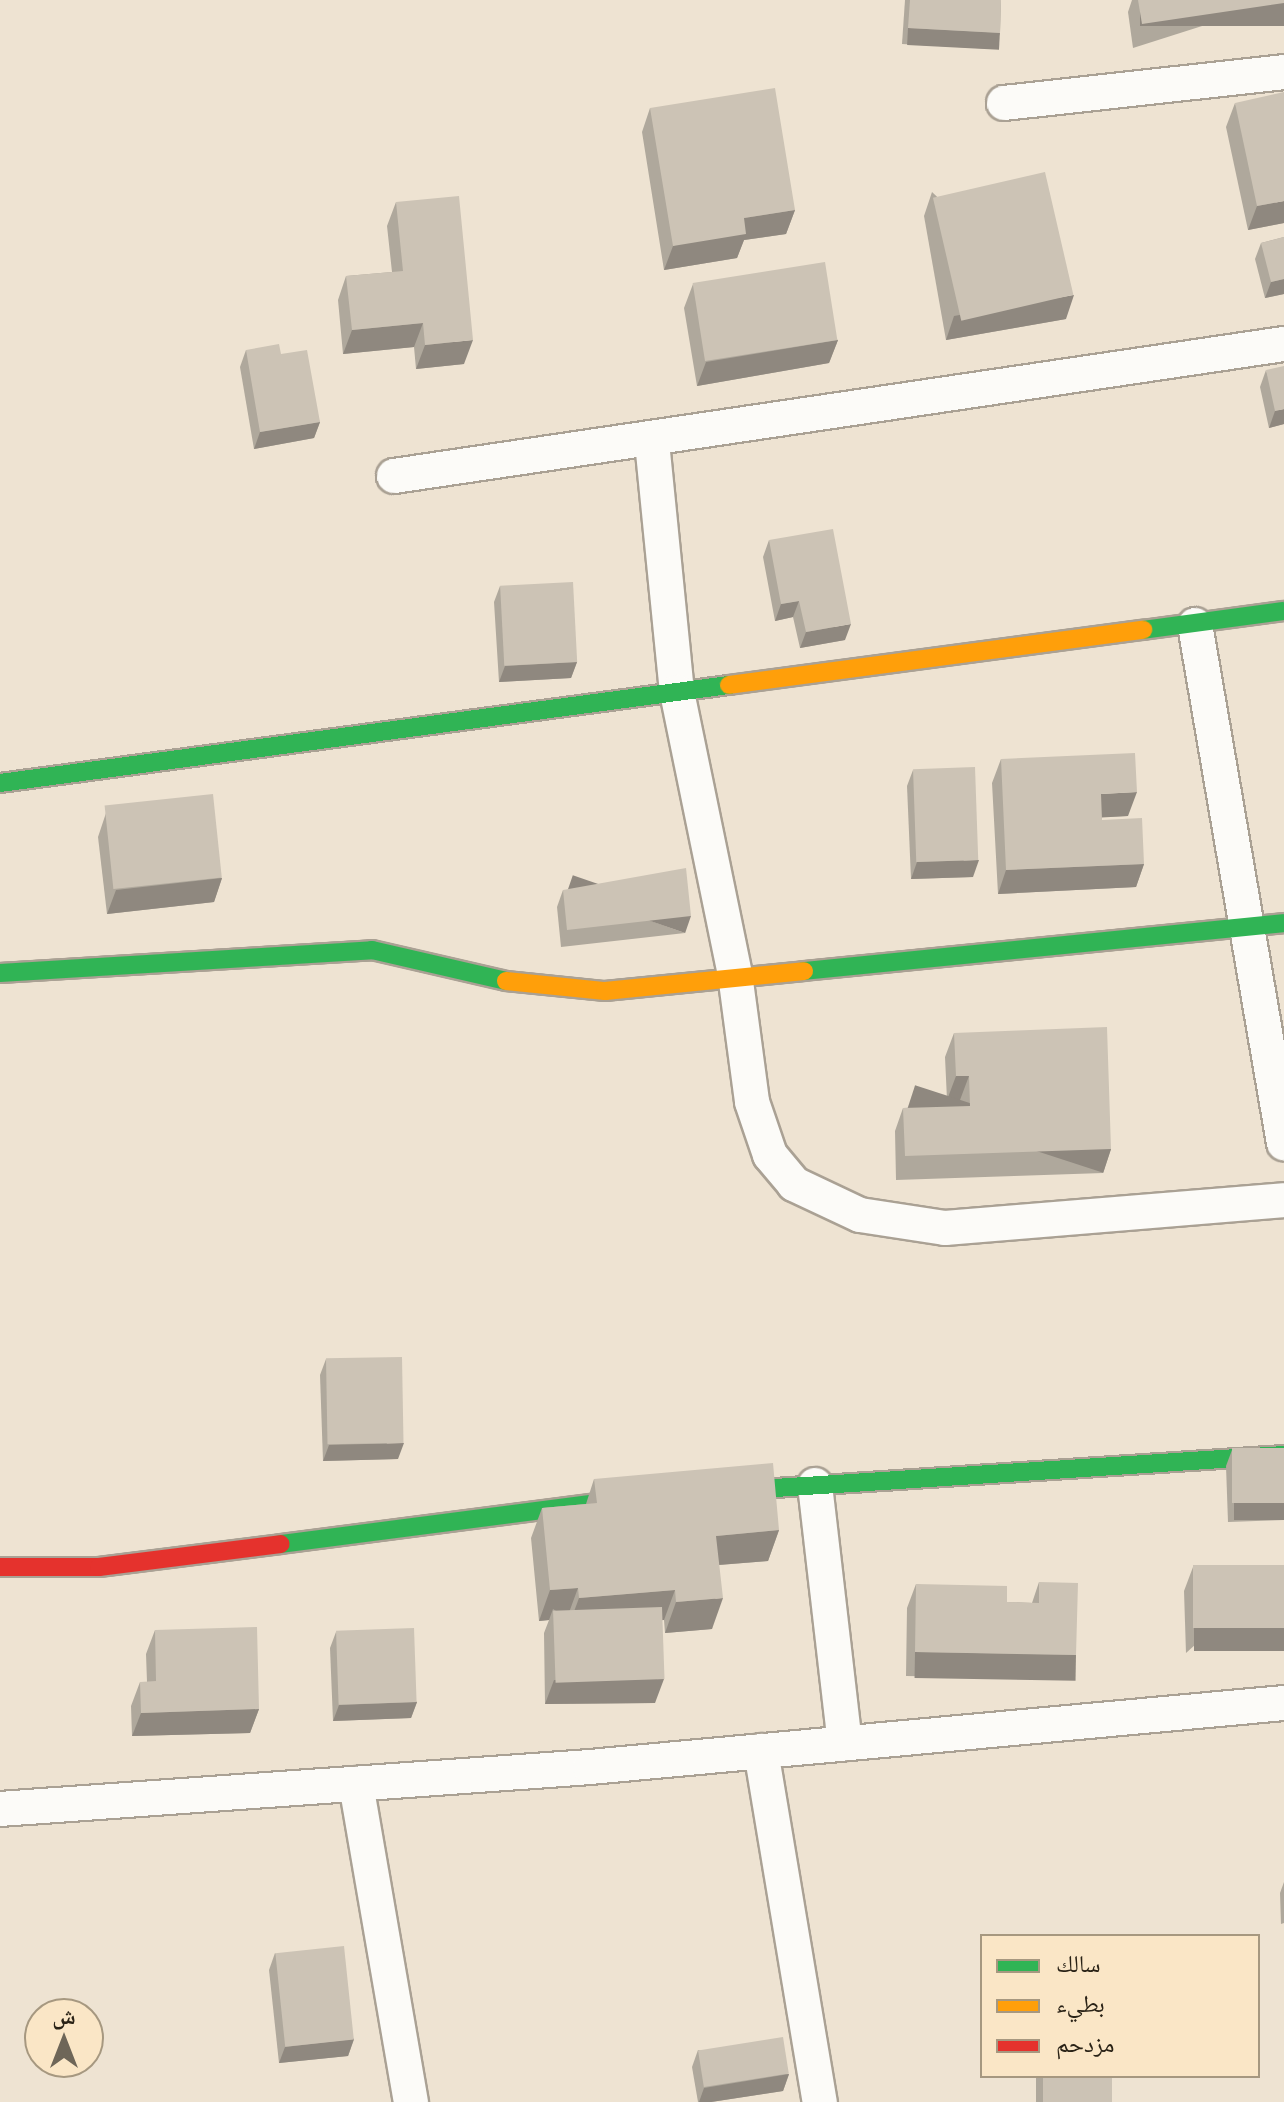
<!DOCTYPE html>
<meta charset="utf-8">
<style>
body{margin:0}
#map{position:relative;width:1284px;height:2102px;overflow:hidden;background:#eee3d2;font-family:"Archivo Narrow","Noto Naskh Arabic",sans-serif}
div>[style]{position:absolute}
.roads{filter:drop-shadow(2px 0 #aaa194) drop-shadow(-2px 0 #aaa194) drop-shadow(0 2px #aaa194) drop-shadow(0 -2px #aaa194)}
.street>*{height:34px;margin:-17px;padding:0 17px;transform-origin:17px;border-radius:17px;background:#fcfbf8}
.fast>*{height:18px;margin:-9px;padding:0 9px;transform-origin:9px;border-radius:9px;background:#30b455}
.slow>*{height:18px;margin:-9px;padding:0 9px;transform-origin:9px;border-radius:9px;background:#ff9f0a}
.jam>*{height:18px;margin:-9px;padding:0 9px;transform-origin:9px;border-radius:9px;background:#e5322d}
.wall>*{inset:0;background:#afa89c;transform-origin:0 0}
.shaded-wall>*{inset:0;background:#8f887f;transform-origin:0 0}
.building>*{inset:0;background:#ccc3b5;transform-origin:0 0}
span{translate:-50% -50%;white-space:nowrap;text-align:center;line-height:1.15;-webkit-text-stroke:7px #fae6c6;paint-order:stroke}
.legend{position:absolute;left:980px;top:1934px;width:280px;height:144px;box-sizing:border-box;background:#fae6c6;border:2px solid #a69880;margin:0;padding:10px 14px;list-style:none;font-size:24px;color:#292216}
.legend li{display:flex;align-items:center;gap:16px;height:40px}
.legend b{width:40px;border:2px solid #a69880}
.north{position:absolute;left:24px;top:1998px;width:80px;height:80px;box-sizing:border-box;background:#fae6c6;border:2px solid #a69880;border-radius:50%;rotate:0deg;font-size:22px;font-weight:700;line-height:32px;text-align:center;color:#292216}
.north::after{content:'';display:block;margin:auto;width:28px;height:36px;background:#6e6658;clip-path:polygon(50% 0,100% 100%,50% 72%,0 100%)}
</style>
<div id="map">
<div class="roads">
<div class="street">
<div style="left:1004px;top:103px;width:282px;rotate:-6.3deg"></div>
<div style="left:652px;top:442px;width:251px;rotate:84.3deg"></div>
<div style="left:677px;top:692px;width:288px;rotate:78.4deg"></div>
<div style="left:735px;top:974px;width:129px;rotate:82.4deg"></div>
<div style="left:752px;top:1102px;width:56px;rotate:71.2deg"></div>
<div style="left:770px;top:1155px;width:38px;rotate:50deg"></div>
<div style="left:794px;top:1184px;width:73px;rotate:25.2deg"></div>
<div style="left:860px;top:1215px;width:86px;rotate:8.7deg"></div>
<div style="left:945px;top:1228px;width:340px;rotate:-4.7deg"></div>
<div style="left:394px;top:476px;width:900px;rotate:-8.44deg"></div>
<div style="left:1195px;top:625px;width:526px;rotate:80.25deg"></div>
<div style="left:815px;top:1485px;width:260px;rotate:83.4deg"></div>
<div style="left:761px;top:1751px;width:356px;rotate:80.5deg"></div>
<div style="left:356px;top:1784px;width:323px;rotate:80.2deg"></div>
<div style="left:0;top:1809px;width:591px;rotate:-4.07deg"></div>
<div style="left:590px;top:1767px;width:697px;rotate:-5.27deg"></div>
</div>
<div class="fast">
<div style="left:1143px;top:630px;width:142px;rotate:-7.7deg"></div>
<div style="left:0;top:783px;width:736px;rotate:-7.66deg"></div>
<div style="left:804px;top:971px;width:482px;rotate:-5.7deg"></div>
<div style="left:0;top:973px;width:373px;rotate:-3.5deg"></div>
<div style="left:372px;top:950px;width:138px;rotate:13deg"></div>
<div style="left:713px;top:1492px;width:572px;rotate:-3.71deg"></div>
<div style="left:281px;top:1544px;width:367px;rotate:-7.4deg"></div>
</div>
<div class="slow">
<div style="left:729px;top:685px;width:418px;rotate:-7.6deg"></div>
<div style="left:506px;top:981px;width:100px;rotate:5.8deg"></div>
<div style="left:605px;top:991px;width:200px;rotate:-5.7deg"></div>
</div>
<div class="jam">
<div style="left:0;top:1567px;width:99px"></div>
<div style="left:99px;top:1567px;width:183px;rotate:-7.2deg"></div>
</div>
</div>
<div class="wall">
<div style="clip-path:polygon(905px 0,1001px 0,1000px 33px,994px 49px,902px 44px)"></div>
<div style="clip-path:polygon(1132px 0,1284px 0,1133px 48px,1128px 12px)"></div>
<div style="clip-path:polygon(1235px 103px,1284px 223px,1248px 230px,1226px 127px)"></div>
<div style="clip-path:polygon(650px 108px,795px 210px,786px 234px,744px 240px,737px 258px,664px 270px,642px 132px)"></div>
<div style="clip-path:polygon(932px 192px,1066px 319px,946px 340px,924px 216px)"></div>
<div style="clip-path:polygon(396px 202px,464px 364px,416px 369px,414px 347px,343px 354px,338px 300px,346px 276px,392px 272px,387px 226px)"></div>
<div style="clip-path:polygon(1284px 237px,1284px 294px,1265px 298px,1255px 259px,1261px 243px)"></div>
<div style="clip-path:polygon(693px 284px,838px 340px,829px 363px,697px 386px,684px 308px)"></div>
<div style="clip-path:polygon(246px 350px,281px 354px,320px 422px,314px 438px,254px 449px,240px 367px)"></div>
<div style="clip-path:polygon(1266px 370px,1284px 424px,1269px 428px,1260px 387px)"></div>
<div style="clip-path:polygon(769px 540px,845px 640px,800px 648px,793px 617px,775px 621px,763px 557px)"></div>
<div style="clip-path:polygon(500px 586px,577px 662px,571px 678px,499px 682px,494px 602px)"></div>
<div style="clip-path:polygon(1001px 759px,1128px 816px,1102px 817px,1102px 820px,1144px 864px,1136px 887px,998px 894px,992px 783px)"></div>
<div style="clip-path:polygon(913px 770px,973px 877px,911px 879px,907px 786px)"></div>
<div style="clip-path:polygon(106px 813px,222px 878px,214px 902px,107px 914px,98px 837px)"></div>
<div style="clip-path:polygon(563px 890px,685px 933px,561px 947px,557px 907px)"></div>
<div style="clip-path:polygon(954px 1033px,1111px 1149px,1103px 1173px,896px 1180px,895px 1131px,903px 1108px,960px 1106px,960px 1100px,947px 1100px,945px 1057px)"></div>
<div style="clip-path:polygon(326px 1359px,398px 1459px,323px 1461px,320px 1375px)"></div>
<div style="clip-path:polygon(1284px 1448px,1284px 1520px,1228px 1522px,1226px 1466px,1232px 1450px)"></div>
<div style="clip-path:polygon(594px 1479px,779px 1530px,768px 1561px,719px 1565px,712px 1629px,665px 1633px,664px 1620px,662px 1620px,655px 1703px,545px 1704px,544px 1633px,549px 1620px,539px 1621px,531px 1538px,542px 1508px,586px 1504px)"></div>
<div style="clip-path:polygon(1284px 1565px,1186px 1653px,1184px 1591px,1193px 1567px)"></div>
<div style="clip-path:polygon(1039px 1582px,1076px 1655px,1067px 1679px,906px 1676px,907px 1608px,916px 1584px,1007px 1602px,1032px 1603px)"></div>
<div style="clip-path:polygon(155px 1630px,259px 1709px,250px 1733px,132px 1736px,131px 1706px,140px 1682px,147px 1682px,146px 1654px)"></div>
<div style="clip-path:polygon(336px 1632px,417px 1702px,411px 1718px,333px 1721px,330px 1648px)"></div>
<div style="clip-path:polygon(1284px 1882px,1284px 1923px,1281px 1924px,1280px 1893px)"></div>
<div style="clip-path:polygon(275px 1953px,354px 2039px,348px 2056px,279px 2063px,269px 1970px)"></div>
<div style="clip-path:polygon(698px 2050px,789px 2074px,783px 2091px,711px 2102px,698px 2102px,692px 2067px)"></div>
<div style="left:1036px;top:2076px;width:76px;height:26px"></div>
</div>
<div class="shaded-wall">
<div style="left:1284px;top:3px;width:23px;height:144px;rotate:90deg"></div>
<div style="left:908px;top:28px;width:92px;height:17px;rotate:3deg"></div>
<div style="clip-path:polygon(1284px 201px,1284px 223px,1248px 230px,1257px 206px)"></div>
<div style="clip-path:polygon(795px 210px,786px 234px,744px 240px,737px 258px,664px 270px,673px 246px,744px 218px)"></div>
<div style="clip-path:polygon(1284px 279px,1284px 294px,1265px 298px,1271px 282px)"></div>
<div style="clip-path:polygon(1074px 295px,1066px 319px,946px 340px,954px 316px)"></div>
<div style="clip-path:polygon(423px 323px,414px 347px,343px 354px,352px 330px)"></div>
<div style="clip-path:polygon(473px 340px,464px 364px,416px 369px,425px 345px)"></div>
<div style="clip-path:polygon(838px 340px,829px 363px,697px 386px,706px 362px)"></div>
<div style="clip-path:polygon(1284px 409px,1284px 424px,1269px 428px,1275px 411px)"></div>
<div style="clip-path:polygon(320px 422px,314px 438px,254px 449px,260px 432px)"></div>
<div style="clip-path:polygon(799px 601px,793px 617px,775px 621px,781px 604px)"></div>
<div style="clip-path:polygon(851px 624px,845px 640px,800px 648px,806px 632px)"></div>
<div style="clip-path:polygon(577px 662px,571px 678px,499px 682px,505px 666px)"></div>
<div style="clip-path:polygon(1137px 792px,1128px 816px,1093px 818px,1101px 794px)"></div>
<div style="clip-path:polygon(979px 860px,973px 877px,911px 879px,917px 862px)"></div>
<div style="clip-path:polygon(1144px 864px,1136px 887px,998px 894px,1006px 870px)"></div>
<div style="clip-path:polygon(222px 878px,214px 902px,107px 914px,116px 890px)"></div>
<div style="left:691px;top:916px;width:18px;height:125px;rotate:109deg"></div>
<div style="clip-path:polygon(956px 1076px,969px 1076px,960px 1100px,947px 1100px)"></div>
<div style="left:1111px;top:1149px;width:25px;height:206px;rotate:108deg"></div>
<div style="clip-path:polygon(404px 1443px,398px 1459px,323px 1461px,329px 1445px)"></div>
<div style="left:1284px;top:1503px;width:17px;height:50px;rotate:90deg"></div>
<div style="clip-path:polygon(779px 1530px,768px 1561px,705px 1566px,716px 1536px)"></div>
<div style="clip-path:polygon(578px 1588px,567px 1618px,553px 1609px,549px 1620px,539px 1621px,550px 1590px)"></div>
<div style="clip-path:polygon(675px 1590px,664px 1620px,568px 1628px,579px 1598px)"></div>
<div style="clip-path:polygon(723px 1598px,712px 1629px,665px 1633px,676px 1602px)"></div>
<div style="left:1284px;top:1628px;width:23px;height:90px;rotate:90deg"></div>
<div style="left:915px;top:1652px;width:161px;height:26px;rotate:1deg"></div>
<div style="clip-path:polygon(664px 1679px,655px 1703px,545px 1704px,554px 1680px)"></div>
<div style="clip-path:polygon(417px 1702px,411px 1718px,333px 1721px,339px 1705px)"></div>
<div style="clip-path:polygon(259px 1709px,250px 1733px,132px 1736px,141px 1713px)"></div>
<div style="clip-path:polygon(354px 2039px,348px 2056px,279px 2063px,285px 2047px)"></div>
<div style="clip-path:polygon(789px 2074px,783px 2091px,711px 2102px,699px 2102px,704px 2088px)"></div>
</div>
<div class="building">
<div style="clip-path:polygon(910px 0,1001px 0,1000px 33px,908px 28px)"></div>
<div style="clip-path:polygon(1138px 0,1284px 0,1284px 3px,1142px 24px)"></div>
<div style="clip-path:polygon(775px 88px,795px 210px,744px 218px,746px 234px,673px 246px,650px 108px)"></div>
<div style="clip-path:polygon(1284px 92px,1284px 201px,1257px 206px,1235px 103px)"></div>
<div style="left:1045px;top:172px;width:126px;height:115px;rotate:77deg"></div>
<div style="clip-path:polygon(459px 196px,473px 340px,425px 345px,423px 323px,352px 330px,346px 276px,403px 271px,396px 202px)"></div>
<div style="clip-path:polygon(1284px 237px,1284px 279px,1271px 282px,1261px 243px)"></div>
<div style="left:825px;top:262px;width:79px;height:134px;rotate:81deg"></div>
<div style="clip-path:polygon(279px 344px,281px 354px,307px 350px,320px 422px,260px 432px,246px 350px)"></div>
<div style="clip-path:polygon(1284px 366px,1284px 409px,1275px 411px,1266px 370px)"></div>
<div style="clip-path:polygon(833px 529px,851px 624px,806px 632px,799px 601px,781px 604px,769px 540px)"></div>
<div style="left:573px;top:582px;width:80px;height:73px;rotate:87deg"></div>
<div style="clip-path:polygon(1135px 753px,1137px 792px,1101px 794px,1102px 820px,1142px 818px,1144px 864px,1006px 870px,1001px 759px)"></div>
<div style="left:975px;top:767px;width:93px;height:62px;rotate:88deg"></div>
<div style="left:213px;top:794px;width:84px;height:109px;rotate:84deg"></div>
<div style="clip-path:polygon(686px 868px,691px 916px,567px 930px,563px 890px)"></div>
<div style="clip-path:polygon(1107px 1027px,1111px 1149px,905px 1156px,903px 1108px,970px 1106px,969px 1076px,956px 1076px,954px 1033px)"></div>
<div style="left:402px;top:1357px;width:86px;height:76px;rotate:89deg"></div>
<div style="left:1284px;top:1448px;width:55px;height:52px;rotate:90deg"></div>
<div style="clip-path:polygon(773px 1463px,779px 1530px,716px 1536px,723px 1598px,676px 1602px,675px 1590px,579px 1598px,578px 1588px,550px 1590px,542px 1508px,597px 1503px,594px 1479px)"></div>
<div style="left:1284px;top:1565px;width:63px;height:91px;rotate:90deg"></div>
<div style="clip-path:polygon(1039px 1582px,1078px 1583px,1076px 1655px,915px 1652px,916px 1584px,1007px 1586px,1007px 1602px,1039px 1603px)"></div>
<div style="left:662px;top:1607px;width:72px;height:109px;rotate:88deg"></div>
<div style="clip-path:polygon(257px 1627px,259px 1709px,141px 1713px,140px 1682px,156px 1681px,155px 1630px)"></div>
<div style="left:414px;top:1628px;width:74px;height:78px;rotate:88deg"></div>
<div style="left:344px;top:1946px;width:94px;height:69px;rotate:84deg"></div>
<div style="left:783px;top:2037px;width:37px;height:86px;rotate:81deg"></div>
<div style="left:1043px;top:2076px;width:69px;height:26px"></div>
</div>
<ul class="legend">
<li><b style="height:10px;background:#30b455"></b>سالك</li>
<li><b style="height:10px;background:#ff9f0a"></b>بطيء</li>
<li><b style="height:10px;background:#e5322d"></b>مزدحم</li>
</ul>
<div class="north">ش</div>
</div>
